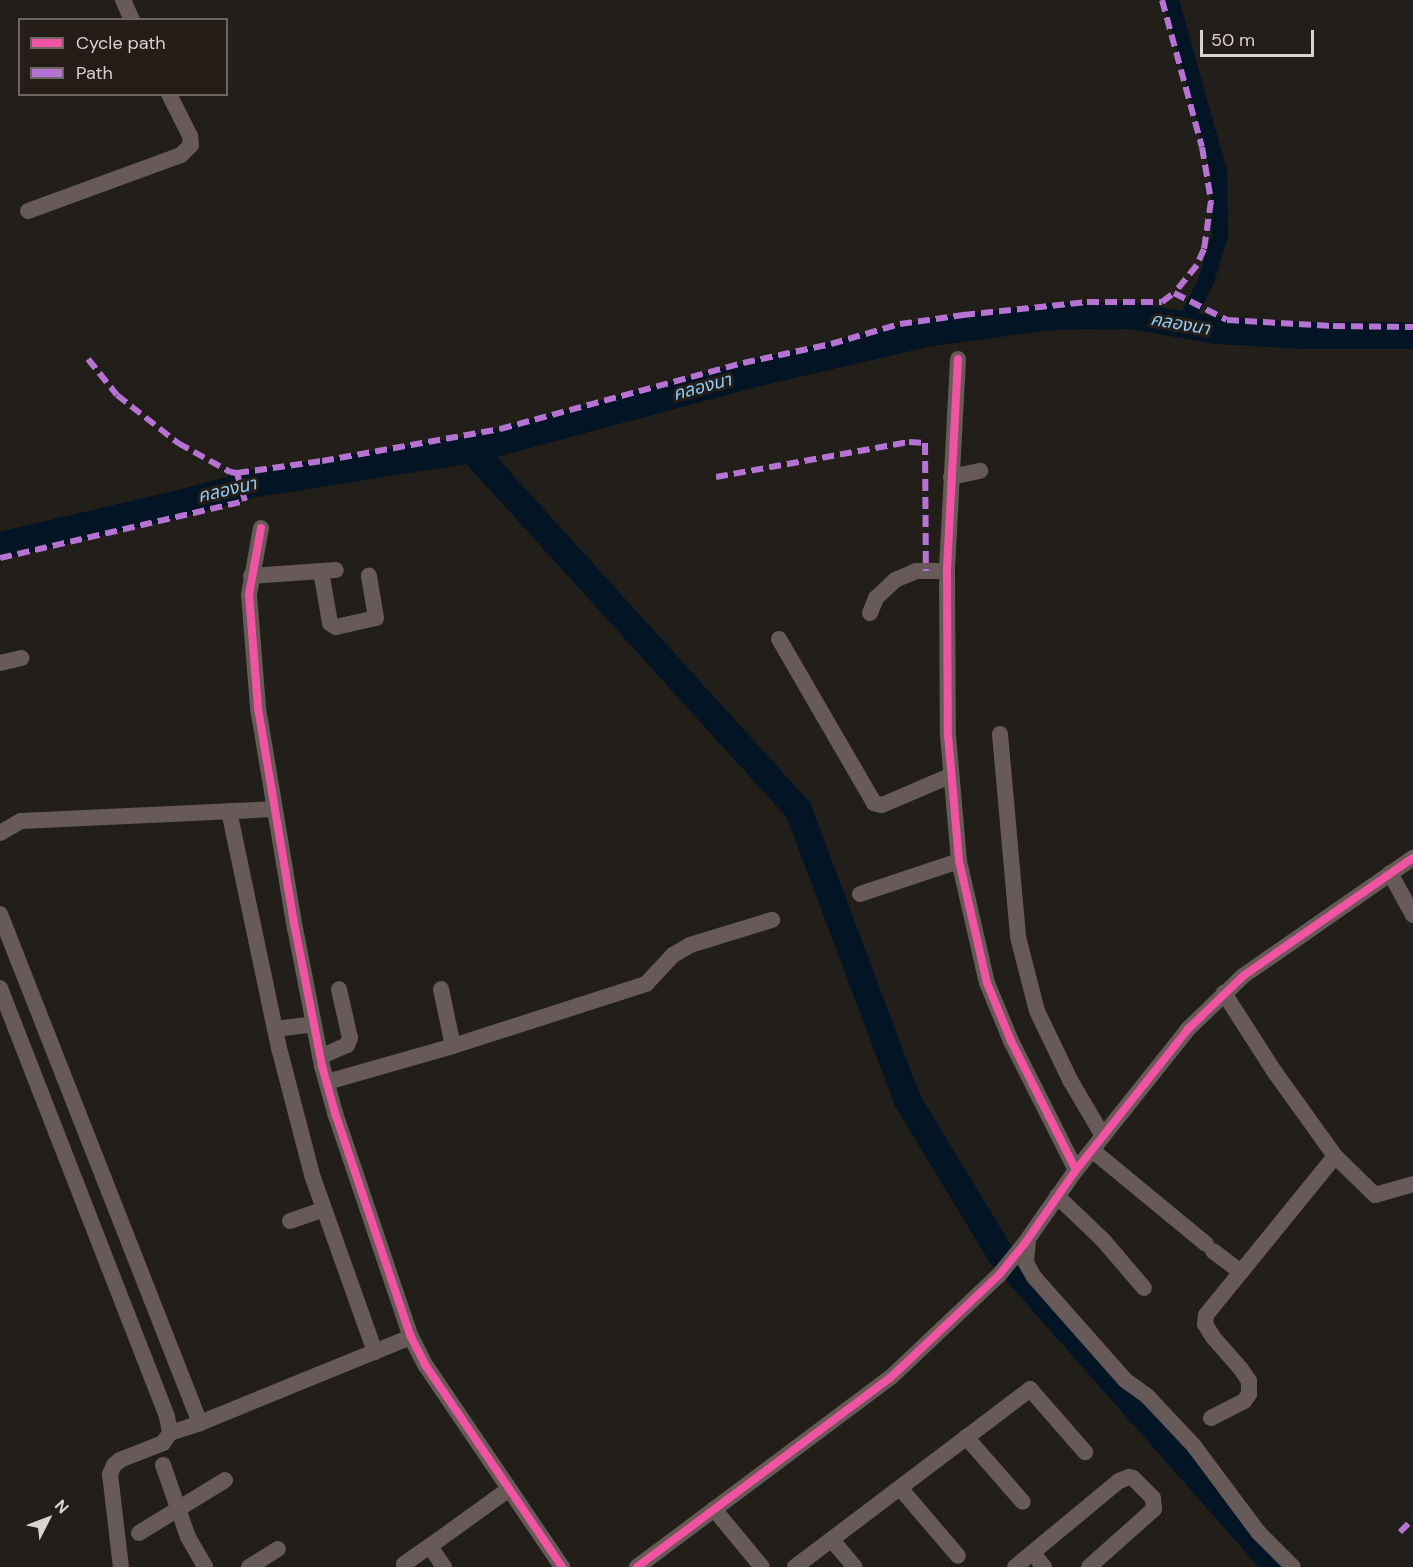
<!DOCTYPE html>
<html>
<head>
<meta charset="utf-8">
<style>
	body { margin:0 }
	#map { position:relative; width:1413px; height:1567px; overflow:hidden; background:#221e1a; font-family:"DM Sans","Noto Sans Thai",sans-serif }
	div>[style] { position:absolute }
	.canal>* { height:16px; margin:-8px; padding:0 8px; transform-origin:8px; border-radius:8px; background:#031424 }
	.river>* { height:27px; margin:-13.5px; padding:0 13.5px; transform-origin:13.5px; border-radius:13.5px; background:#031424 }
	.minor>* { height:16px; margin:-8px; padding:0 8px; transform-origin:8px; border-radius:8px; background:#675a58 }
	.quiet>* { height:6px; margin-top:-3px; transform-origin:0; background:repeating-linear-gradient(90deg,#b673d3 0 12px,transparent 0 18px) }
	.cycleway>* { height:8px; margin:-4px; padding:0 4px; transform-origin:4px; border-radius:4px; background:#f153a3 }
	span { translate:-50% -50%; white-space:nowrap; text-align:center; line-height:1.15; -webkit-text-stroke:6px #251d17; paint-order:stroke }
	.water-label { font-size:18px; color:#8ecdfd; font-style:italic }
	.legend { position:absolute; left:18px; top:18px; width:210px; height:78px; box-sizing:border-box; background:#251d17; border:2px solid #6d6661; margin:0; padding:8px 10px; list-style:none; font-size:18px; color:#d8d3cf }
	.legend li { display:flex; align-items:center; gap:12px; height:30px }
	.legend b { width:30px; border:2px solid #6d6661 }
	.north { position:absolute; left:18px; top:1489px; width:60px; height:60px; -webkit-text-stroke:4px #251d17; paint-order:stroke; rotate:48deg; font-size:16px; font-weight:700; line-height:24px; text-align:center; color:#d8d3cf }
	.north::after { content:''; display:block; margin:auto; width:21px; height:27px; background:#d8d3cf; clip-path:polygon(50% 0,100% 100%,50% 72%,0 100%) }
	.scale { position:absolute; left:1200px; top:30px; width:114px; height:27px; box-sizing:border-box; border:3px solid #d8d3cf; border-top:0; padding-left:8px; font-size:18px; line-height:21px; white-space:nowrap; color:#d8d3cf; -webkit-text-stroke:4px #251d17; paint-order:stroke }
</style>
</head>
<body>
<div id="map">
	<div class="canal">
		<i style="left:1171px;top:0;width:179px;rotate:74.4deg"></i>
		<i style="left:1219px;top:172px;width:64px;rotate:89.1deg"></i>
		<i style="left:1220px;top:236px;width:47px;rotate:107.3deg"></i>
		<i style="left:1206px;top:281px;width:49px;rotate:116.6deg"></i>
	</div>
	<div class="river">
		<i style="left:471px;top:449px;width:487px;rotate:47.8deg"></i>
		<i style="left:798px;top:810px;width:310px;rotate:69.4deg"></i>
		<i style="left:907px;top:1100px;width:178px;rotate:58.8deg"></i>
		<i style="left:999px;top:1252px;width:420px;rotate:48.6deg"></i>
		<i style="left:0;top:545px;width:192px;rotate:-13.2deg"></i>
		<i style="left:187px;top:501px;width:64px;rotate:-15.3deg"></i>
		<i style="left:249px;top:484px;width:225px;rotate:-9deg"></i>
		<i style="left:471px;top:449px;width:301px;rotate:-15deg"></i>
		<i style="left:762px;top:371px;width:172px;rotate:-13.1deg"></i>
		<i style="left:930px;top:332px;width:123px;rotate:-7.5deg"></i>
		<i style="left:1052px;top:316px;width:78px;rotate:-0.7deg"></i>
		<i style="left:1130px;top:315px;width:87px;rotate:9.9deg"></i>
		<i style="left:1216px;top:330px;width:88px;rotate:3.3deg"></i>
		<i style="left:1304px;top:335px;width:109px"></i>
	</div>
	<div class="minor">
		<i style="left:123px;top:0;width:22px;rotate:66deg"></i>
		<i style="left:28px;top:211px;width:163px;rotate:-20.1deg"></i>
		<i style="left:181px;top:155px;width:14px;rotate:-45deg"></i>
		<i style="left:191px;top:145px;width:9px;rotate:-96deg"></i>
		<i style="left:190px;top:136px;width:47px;rotate:-116.6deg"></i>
		<i style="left:958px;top:359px;width:212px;rotate:93deg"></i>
		<i style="left:947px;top:571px;width:164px;rotate:89.7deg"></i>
		<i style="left:948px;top:735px;width:126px;rotate:85deg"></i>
		<i style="left:959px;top:861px;width:125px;rotate:77.1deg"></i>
		<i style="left:987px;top:983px;width:63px;rotate:67.5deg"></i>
		<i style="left:1011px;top:1041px;width:144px;rotate:63.3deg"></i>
		<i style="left:951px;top:477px;width:30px;rotate:-12deg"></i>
		<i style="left:261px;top:528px;width:68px;rotate:100.2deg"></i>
		<i style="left:249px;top:595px;width:113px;rotate:85.4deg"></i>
		<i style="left:258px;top:708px;width:223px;rotate:80.5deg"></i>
		<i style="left:295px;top:928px;width:141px;rotate:78.9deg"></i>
		<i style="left:322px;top:1066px;width:49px;rotate:74.5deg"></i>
		<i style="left:335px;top:1113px;width:237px;rotate:71.3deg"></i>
		<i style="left:411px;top:1337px;width:33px;rotate:63deg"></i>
		<i style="left:426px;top:1366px;width:243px;rotate:55.9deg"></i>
		<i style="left:321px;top:571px;width:53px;rotate:80.2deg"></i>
		<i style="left:330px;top:623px;width:7px;rotate:34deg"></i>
		<i style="left:336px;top:627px;width:41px;rotate:-12.7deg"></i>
		<i style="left:376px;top:618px;width:43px;rotate:-99.5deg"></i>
		<i style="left:251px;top:576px;width:85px;rotate:-4deg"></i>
		<i style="left:870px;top:613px;width:16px;rotate:-68deg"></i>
		<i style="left:876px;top:598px;width:26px;rotate:-43deg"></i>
		<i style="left:895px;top:580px;width:23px;rotate:-23deg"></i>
		<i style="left:916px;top:571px;width:31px"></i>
		<i style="left:779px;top:639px;width:190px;rotate:59.9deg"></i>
		<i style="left:874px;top:803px;width:8px;rotate:14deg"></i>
		<i style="left:882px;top:805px;width:74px;rotate:-23.1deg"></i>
		<i style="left:0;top:663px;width:22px;rotate:-13deg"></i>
		<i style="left:1000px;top:734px;width:204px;rotate:84.9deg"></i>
		<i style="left:1018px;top:937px;width:76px;rotate:75.6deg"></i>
		<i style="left:1037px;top:1011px;width:76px;rotate:64.4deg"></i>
		<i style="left:1070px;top:1080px;width:65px;rotate:59.5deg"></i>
		<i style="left:229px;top:811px;width:242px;rotate:78.1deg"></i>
		<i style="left:279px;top:1048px;width:131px;rotate:75.4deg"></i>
		<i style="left:312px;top:1175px;width:188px;rotate:70.4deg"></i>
		<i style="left:0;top:833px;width:24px;rotate:-30deg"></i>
		<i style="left:21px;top:821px;width:252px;rotate:-2.7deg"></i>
		<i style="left:1390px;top:873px;width:48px;rotate:61.3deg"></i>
		<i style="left:860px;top:894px;width:104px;rotate:-18.4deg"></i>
		<i style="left:0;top:914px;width:547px;rotate:68.55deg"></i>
		<i style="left:200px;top:1423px;width:228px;rotate:-22.2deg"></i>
		<i style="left:0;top:988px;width:460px;rotate:68.7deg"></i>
		<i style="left:167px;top:1417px;width:16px;rotate:79deg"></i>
		<i style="left:170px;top:1433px;width:12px;rotate:125deg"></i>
		<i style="left:163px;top:1443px;width:46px;rotate:158.4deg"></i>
		<i style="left:120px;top:1460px;width:8px;rotate:140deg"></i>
		<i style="left:114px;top:1465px;width:10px;rotate:114deg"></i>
		<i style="left:110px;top:1474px;width:94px;rotate:83.3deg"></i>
		<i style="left:441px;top:989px;width:58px;rotate:78.1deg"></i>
		<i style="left:275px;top:1029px;width:39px;rotate:-7deg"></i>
		<i style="left:320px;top:1057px;width:30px;rotate:-24deg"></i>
		<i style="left:347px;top:1045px;width:8px;rotate:-67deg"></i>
		<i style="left:350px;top:1038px;width:50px;rotate:-102.7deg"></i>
		<i style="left:327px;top:1082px;width:131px;rotate:-15.9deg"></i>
		<i style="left:453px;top:1046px;width:203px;rotate:-17.8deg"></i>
		<i style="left:646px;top:984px;width:40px;rotate:-47deg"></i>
		<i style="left:673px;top:955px;width:20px;rotate:-30deg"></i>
		<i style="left:690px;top:945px;width:86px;rotate:-17deg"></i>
		<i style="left:1092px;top:1150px;width:148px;rotate:39.5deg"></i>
		<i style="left:1335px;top:1156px;width:56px;rotate:44.3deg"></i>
		<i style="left:1375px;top:1195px;width:40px;rotate:-16deg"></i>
		<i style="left:1057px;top:1196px;width:64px;rotate:43.7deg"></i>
		<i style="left:1103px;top:1240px;width:63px;rotate:49.5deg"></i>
		<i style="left:290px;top:1221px;width:36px;rotate:-19deg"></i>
		<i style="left:1028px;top:1240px;width:23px;rotate:95deg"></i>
		<i style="left:1026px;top:1263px;width:16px;rotate:60deg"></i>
		<i style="left:1034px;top:1277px;width:137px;rotate:48.5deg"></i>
		<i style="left:1125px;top:1380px;width:29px;rotate:36deg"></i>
		<i style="left:1148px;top:1397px;width:67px;rotate:46.8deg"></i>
		<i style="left:1194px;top:1446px;width:107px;rotate:53.3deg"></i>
		<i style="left:1258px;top:1532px;width:49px;rotate:45deg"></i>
		<i style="left:1213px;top:1251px;width:35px;rotate:37deg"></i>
		<i style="left:1211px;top:1418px;width:37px;rotate:-27deg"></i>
		<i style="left:1244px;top:1401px;width:9px;rotate:-54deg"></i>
		<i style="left:1249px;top:1394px;width:13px;rotate:-90deg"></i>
		<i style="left:1249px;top:1381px;width:14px;rotate:-124deg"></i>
		<i style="left:1241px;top:1369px;width:43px;rotate:-131.2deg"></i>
		<i style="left:1213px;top:1337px;width:15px;rotate:-122deg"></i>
		<i style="left:1205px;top:1324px;width:9px;rotate:-84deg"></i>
		<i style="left:1206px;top:1315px;width:205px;rotate:-50.9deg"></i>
		<i style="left:1335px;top:1156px;width:105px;rotate:-125.7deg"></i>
		<i style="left:1274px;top:1071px;width:93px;rotate:-122.7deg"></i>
		<i style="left:170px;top:1433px;width:32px;rotate:-18deg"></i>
		<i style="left:966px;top:1437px;width:86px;rotate:48.8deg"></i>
		<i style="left:163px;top:1465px;width:76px;rotate:70.9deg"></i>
		<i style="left:188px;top:1537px;width:34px;rotate:60deg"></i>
		<i style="left:900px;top:1488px;width:89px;rotate:49.5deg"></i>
		<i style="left:714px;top:1509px;width:75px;rotate:50.4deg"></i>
		<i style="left:139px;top:1533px;width:101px;rotate:-31.6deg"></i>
		<i style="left:832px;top:1540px;width:35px;rotate:50deg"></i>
		<i style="left:1033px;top:1553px;width:18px;rotate:52deg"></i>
		<i style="left:404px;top:1564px;width:32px;rotate:-35deg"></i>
		<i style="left:249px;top:1567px;width:34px;rotate:-32deg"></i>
		<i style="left:444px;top:1567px;width:25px;rotate:-124deg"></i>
		<i style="left:430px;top:1546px;width:97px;rotate:-35.8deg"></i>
		<i style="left:637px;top:1567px;width:316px;rotate:-36.8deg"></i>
		<i style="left:890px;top:1378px;width:150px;rotate:-43.4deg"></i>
		<i style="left:999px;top:1275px;width:41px;rotate:-50.9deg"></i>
		<i style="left:1025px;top:1243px;width:89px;rotate:-55.1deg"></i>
		<i style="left:1076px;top:1170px;width:180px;rotate:-51.5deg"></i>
		<i style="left:1188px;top:1029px;width:76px;rotate:-43.9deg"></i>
		<i style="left:1243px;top:976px;width:207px;rotate:-34.8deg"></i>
		<i style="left:795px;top:1567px;width:295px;rotate:-37.1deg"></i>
		<i style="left:1030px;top:1389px;width:84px;rotate:48.9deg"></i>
		<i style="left:1015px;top:1567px;width:135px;rotate:-39.6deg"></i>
		<i style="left:1119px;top:1481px;width:11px;rotate:-22deg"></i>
		<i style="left:1129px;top:1477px;width:4px;rotate:14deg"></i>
		<i style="left:1133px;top:1478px;width:28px;rotate:45deg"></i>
		<i style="left:1153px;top:1498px;width:11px;rotate:85deg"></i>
		<i style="left:1154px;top:1509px;width:87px;rotate:138.3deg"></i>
	</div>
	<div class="quiet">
		<i style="left:1162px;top:0;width:152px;rotate:74.8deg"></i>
		<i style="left:1202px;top:147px;width:55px;rotate:80.5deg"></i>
		<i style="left:1211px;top:201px;width:49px;rotate:98.3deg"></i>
		<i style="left:1204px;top:249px;width:17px;rotate:114deg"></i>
		<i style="left:1197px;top:265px;width:36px;rotate:129deg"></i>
		<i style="left:88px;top:359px;width:46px;rotate:51.1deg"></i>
		<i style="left:117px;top:395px;width:78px;rotate:38.2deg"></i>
		<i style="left:178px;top:443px;width:60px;rotate:29.1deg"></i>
		<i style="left:230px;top:472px;width:7px;rotate:8deg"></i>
		<i style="left:237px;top:473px;width:86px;rotate:-8deg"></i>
		<i style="left:322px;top:461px;width:181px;rotate:-10.2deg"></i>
		<i style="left:500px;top:429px;width:252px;rotate:-15.2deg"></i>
		<i style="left:743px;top:363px;width:90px;rotate:-12.2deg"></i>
		<i style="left:831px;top:344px;width:72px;rotate:-16.2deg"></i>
		<i style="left:900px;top:324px;width:64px;rotate:-8.1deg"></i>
		<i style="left:963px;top:315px;width:125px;rotate:-6deg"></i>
		<i style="left:1087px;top:302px;width:75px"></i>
		<i style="left:1162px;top:302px;width:15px;rotate:-37deg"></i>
		<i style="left:1174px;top:293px;width:59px;rotate:27deg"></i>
		<i style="left:1227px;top:320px;width:106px;rotate:3.2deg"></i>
		<i style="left:1333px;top:326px;width:80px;rotate:0.7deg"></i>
		<i style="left:716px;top:477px;width:196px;rotate:-10.3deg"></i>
		<i style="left:909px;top:442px;width:16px;rotate:4deg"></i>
		<i style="left:925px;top:443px;width:128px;rotate:89.6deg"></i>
		<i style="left:0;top:558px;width:252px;rotate:-13.1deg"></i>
		<i style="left:245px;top:501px;width:29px;rotate:-106deg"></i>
		<i style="left:1400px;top:1532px;width:18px;rotate:-45deg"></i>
	</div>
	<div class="cycleway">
		<i style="left:958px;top:359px;width:212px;rotate:93deg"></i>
		<i style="left:947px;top:571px;width:164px;rotate:89.7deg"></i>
		<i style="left:948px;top:735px;width:126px;rotate:85deg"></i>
		<i style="left:959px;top:861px;width:125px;rotate:77.1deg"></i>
		<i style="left:987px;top:983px;width:63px;rotate:67.5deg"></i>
		<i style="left:1011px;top:1041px;width:144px;rotate:63.3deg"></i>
		<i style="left:261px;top:528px;width:68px;rotate:100.2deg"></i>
		<i style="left:249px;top:595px;width:113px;rotate:85.4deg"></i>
		<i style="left:258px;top:708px;width:223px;rotate:80.5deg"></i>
		<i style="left:295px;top:928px;width:141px;rotate:78.9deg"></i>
		<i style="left:322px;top:1066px;width:49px;rotate:74.5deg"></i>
		<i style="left:335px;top:1113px;width:237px;rotate:71.3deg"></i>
		<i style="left:411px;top:1337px;width:33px;rotate:63deg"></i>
		<i style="left:426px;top:1366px;width:243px;rotate:55.9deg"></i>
		<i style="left:637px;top:1567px;width:316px;rotate:-36.8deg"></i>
		<i style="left:890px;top:1378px;width:150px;rotate:-43.4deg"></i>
		<i style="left:999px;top:1275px;width:41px;rotate:-50.9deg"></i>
		<i style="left:1025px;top:1243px;width:89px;rotate:-55.1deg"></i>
		<i style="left:1076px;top:1170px;width:180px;rotate:-51.5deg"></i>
		<i style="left:1188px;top:1029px;width:76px;rotate:-43.9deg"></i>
		<i style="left:1243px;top:976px;width:207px;rotate:-34.8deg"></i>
	</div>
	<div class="water-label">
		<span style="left:1180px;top:324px;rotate:10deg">คลองนา</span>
		<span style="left:702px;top:387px;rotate:-15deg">คลองนา</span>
		<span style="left:227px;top:490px;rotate:-13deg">คลองนา</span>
	</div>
	<ul class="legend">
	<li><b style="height:8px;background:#f153a3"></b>Cycle path</li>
	<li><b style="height:8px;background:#b673d3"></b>Path</li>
	</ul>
	<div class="north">N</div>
	<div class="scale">50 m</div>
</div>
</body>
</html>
